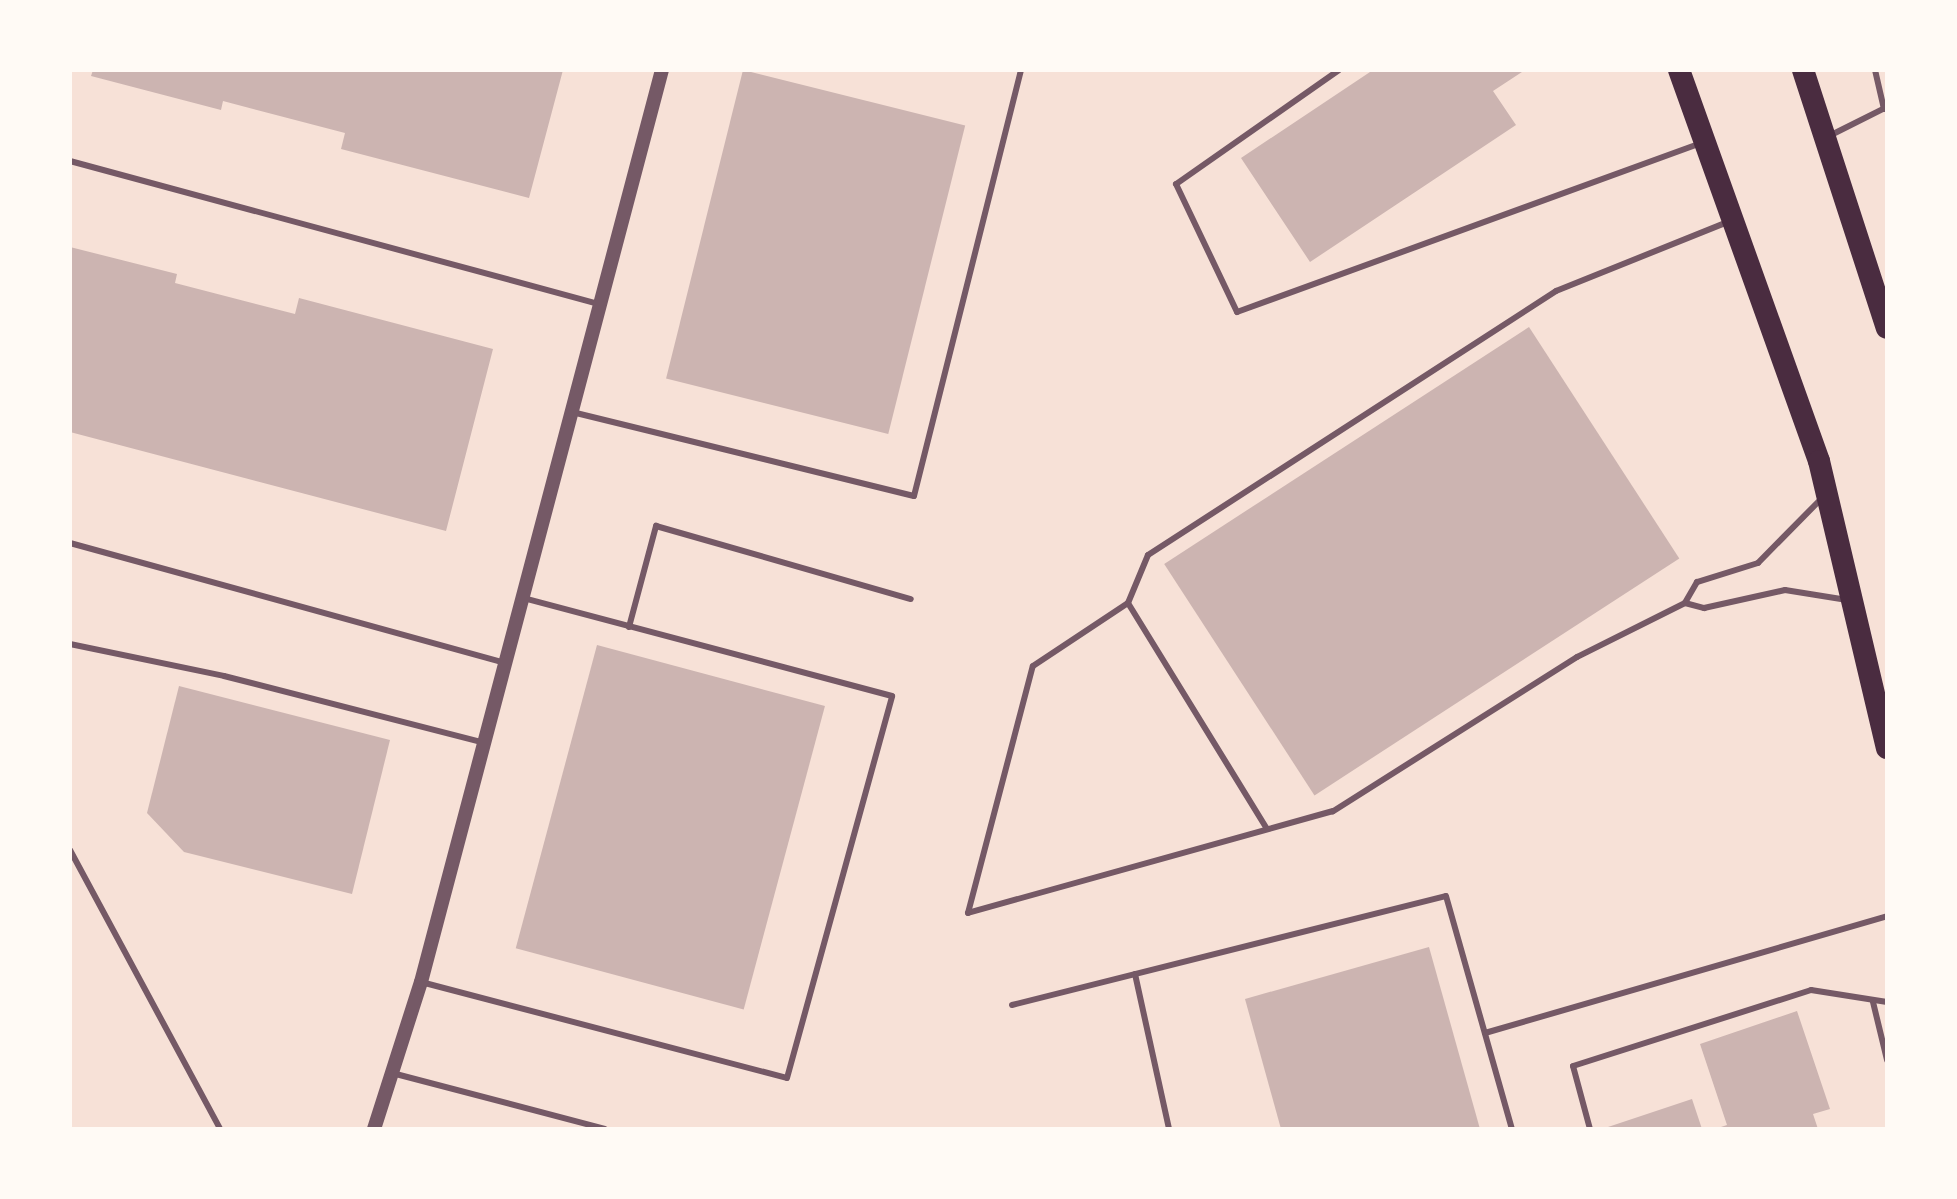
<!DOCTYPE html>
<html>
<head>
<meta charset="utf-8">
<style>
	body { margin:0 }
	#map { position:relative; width:1957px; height:1199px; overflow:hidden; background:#f7e1d7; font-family:"Fira Sans Condensed",sans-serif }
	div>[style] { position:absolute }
	.building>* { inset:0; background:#ccb4b1; transform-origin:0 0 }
	.service>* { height:6px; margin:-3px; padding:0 3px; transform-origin:3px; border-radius:3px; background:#755966 }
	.tertiary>* { height:14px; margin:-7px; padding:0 7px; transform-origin:7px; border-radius:7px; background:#755966 }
	.trunk>* { height:22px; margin:-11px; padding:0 11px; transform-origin:11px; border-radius:11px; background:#4a2c40 }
	span { translate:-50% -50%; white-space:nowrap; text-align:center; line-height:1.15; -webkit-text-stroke:6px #fffaf5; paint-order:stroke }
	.frame { position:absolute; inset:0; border:72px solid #fffaf5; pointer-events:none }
</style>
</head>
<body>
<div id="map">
	<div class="building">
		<i style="clip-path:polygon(93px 70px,563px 70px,529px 198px,341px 149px,345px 133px,223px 101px,221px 110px,91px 76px)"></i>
		<i style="left:743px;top:70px;width:229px;height:318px;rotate:14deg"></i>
		<i style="clip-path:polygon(1373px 70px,1525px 70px,1493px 91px,1516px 125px,1310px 262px,1241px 158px)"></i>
		<i style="clip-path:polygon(70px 247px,177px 274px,175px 283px,295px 314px,299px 298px,493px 349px,446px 531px,70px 432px)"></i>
		<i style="left:1529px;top:327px;width:276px;height:435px;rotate:57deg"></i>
		<i style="left:597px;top:645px;width:236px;height:314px;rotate:15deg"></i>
		<i style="clip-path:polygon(179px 686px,390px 740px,352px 894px,184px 852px,147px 813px)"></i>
		<i style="clip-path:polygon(1429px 947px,1480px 1129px,1281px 1129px,1245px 999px)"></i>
		<i style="clip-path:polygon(1797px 1011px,1830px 1109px,1813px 1114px,1818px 1129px,1715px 1129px,1727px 1125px,1700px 1044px)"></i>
		<i style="clip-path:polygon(1692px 1099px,1702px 1129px,1605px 1129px,1605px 1128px)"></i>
	</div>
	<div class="service">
		<i style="left:1339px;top:70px;width:199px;rotate:145deg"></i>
		<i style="left:1176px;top:184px;width:142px;rotate:64.5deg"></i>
		<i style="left:1237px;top:312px;width:494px;rotate:-20deg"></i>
		<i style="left:1875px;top:70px;width:40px;rotate:77deg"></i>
		<i style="left:1829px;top:136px;width:65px;rotate:-26.6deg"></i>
		<i style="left:70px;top:161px;width:548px;rotate:15.13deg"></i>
		<i style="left:572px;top:412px;width:352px;rotate:13.8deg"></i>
		<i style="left:914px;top:496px;width:439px;rotate:-75.9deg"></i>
		<i style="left:1822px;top:498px;width:91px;rotate:134.6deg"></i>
		<i style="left:1758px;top:563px;width:64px;rotate:162.7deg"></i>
		<i style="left:1697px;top:582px;width:24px;rotate:120deg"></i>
		<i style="left:1685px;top:603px;width:20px;rotate:15deg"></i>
		<i style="left:1704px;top:608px;width:83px;rotate:-12.5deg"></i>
		<i style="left:1785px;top:590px;width:63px;rotate:9.2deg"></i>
		<i style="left:70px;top:543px;width:452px;rotate:15.4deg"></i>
		<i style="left:1128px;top:603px;width:265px;rotate:58.4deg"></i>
		<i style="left:1685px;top:603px;width:121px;rotate:153.4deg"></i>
		<i style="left:1577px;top:657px;width:289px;rotate:147.7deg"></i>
		<i style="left:1333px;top:811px;width:379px;rotate:164.4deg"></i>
		<i style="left:968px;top:913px;width:255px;rotate:-75.3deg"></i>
		<i style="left:1033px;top:666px;width:114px;rotate:-33.6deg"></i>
		<i style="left:1128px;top:603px;width:52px;rotate:-67.4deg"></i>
		<i style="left:1148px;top:555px;width:486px;rotate:-32.9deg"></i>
		<i style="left:1556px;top:291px;width:188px;rotate:-21.9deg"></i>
		<i style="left:629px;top:627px;width:105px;rotate:-75deg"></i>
		<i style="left:656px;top:526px;width:265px;rotate:16deg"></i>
		<i style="left:70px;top:644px;width:157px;rotate:11.7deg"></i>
		<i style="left:224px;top:676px;width:269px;rotate:14.4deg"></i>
		<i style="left:70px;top:850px;width:317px;rotate:61.7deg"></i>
		<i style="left:1135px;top:974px;width:159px;rotate:77.6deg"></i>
		<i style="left:421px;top:982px;width:378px;rotate:14.7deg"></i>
		<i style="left:787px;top:1078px;width:396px;rotate:-74.6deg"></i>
		<i style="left:892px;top:696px;width:382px;rotate:-165.1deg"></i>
		<i style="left:1873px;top:1002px;width:60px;rotate:76.4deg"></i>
		<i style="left:1012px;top:1005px;width:447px;rotate:-14.1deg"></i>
		<i style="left:1446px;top:896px;width:242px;rotate:74.2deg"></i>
		<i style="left:1485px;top:1033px;width:419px;rotate:-16.2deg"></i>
		<i style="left:392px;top:1073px;width:220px;rotate:14.7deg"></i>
		<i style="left:1590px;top:1129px;width:65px;rotate:-105.1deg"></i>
		<i style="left:1573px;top:1066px;width:250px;rotate:-17.7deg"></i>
		<i style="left:1811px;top:990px;width:77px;rotate:9deg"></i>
	</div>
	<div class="tertiary">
		<i style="left:374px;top:1129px;width:154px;rotate:-72.3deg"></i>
		<i style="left:421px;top:982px;width:943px;rotate:-75.2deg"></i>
	</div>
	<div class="trunk">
		<i style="left:1679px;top:70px;width:415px;rotate:70.3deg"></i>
		<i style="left:1819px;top:461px;width:295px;rotate:76.7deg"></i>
		<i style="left:1803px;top:70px;width:271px;rotate:72deg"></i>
	</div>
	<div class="frame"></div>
</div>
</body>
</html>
